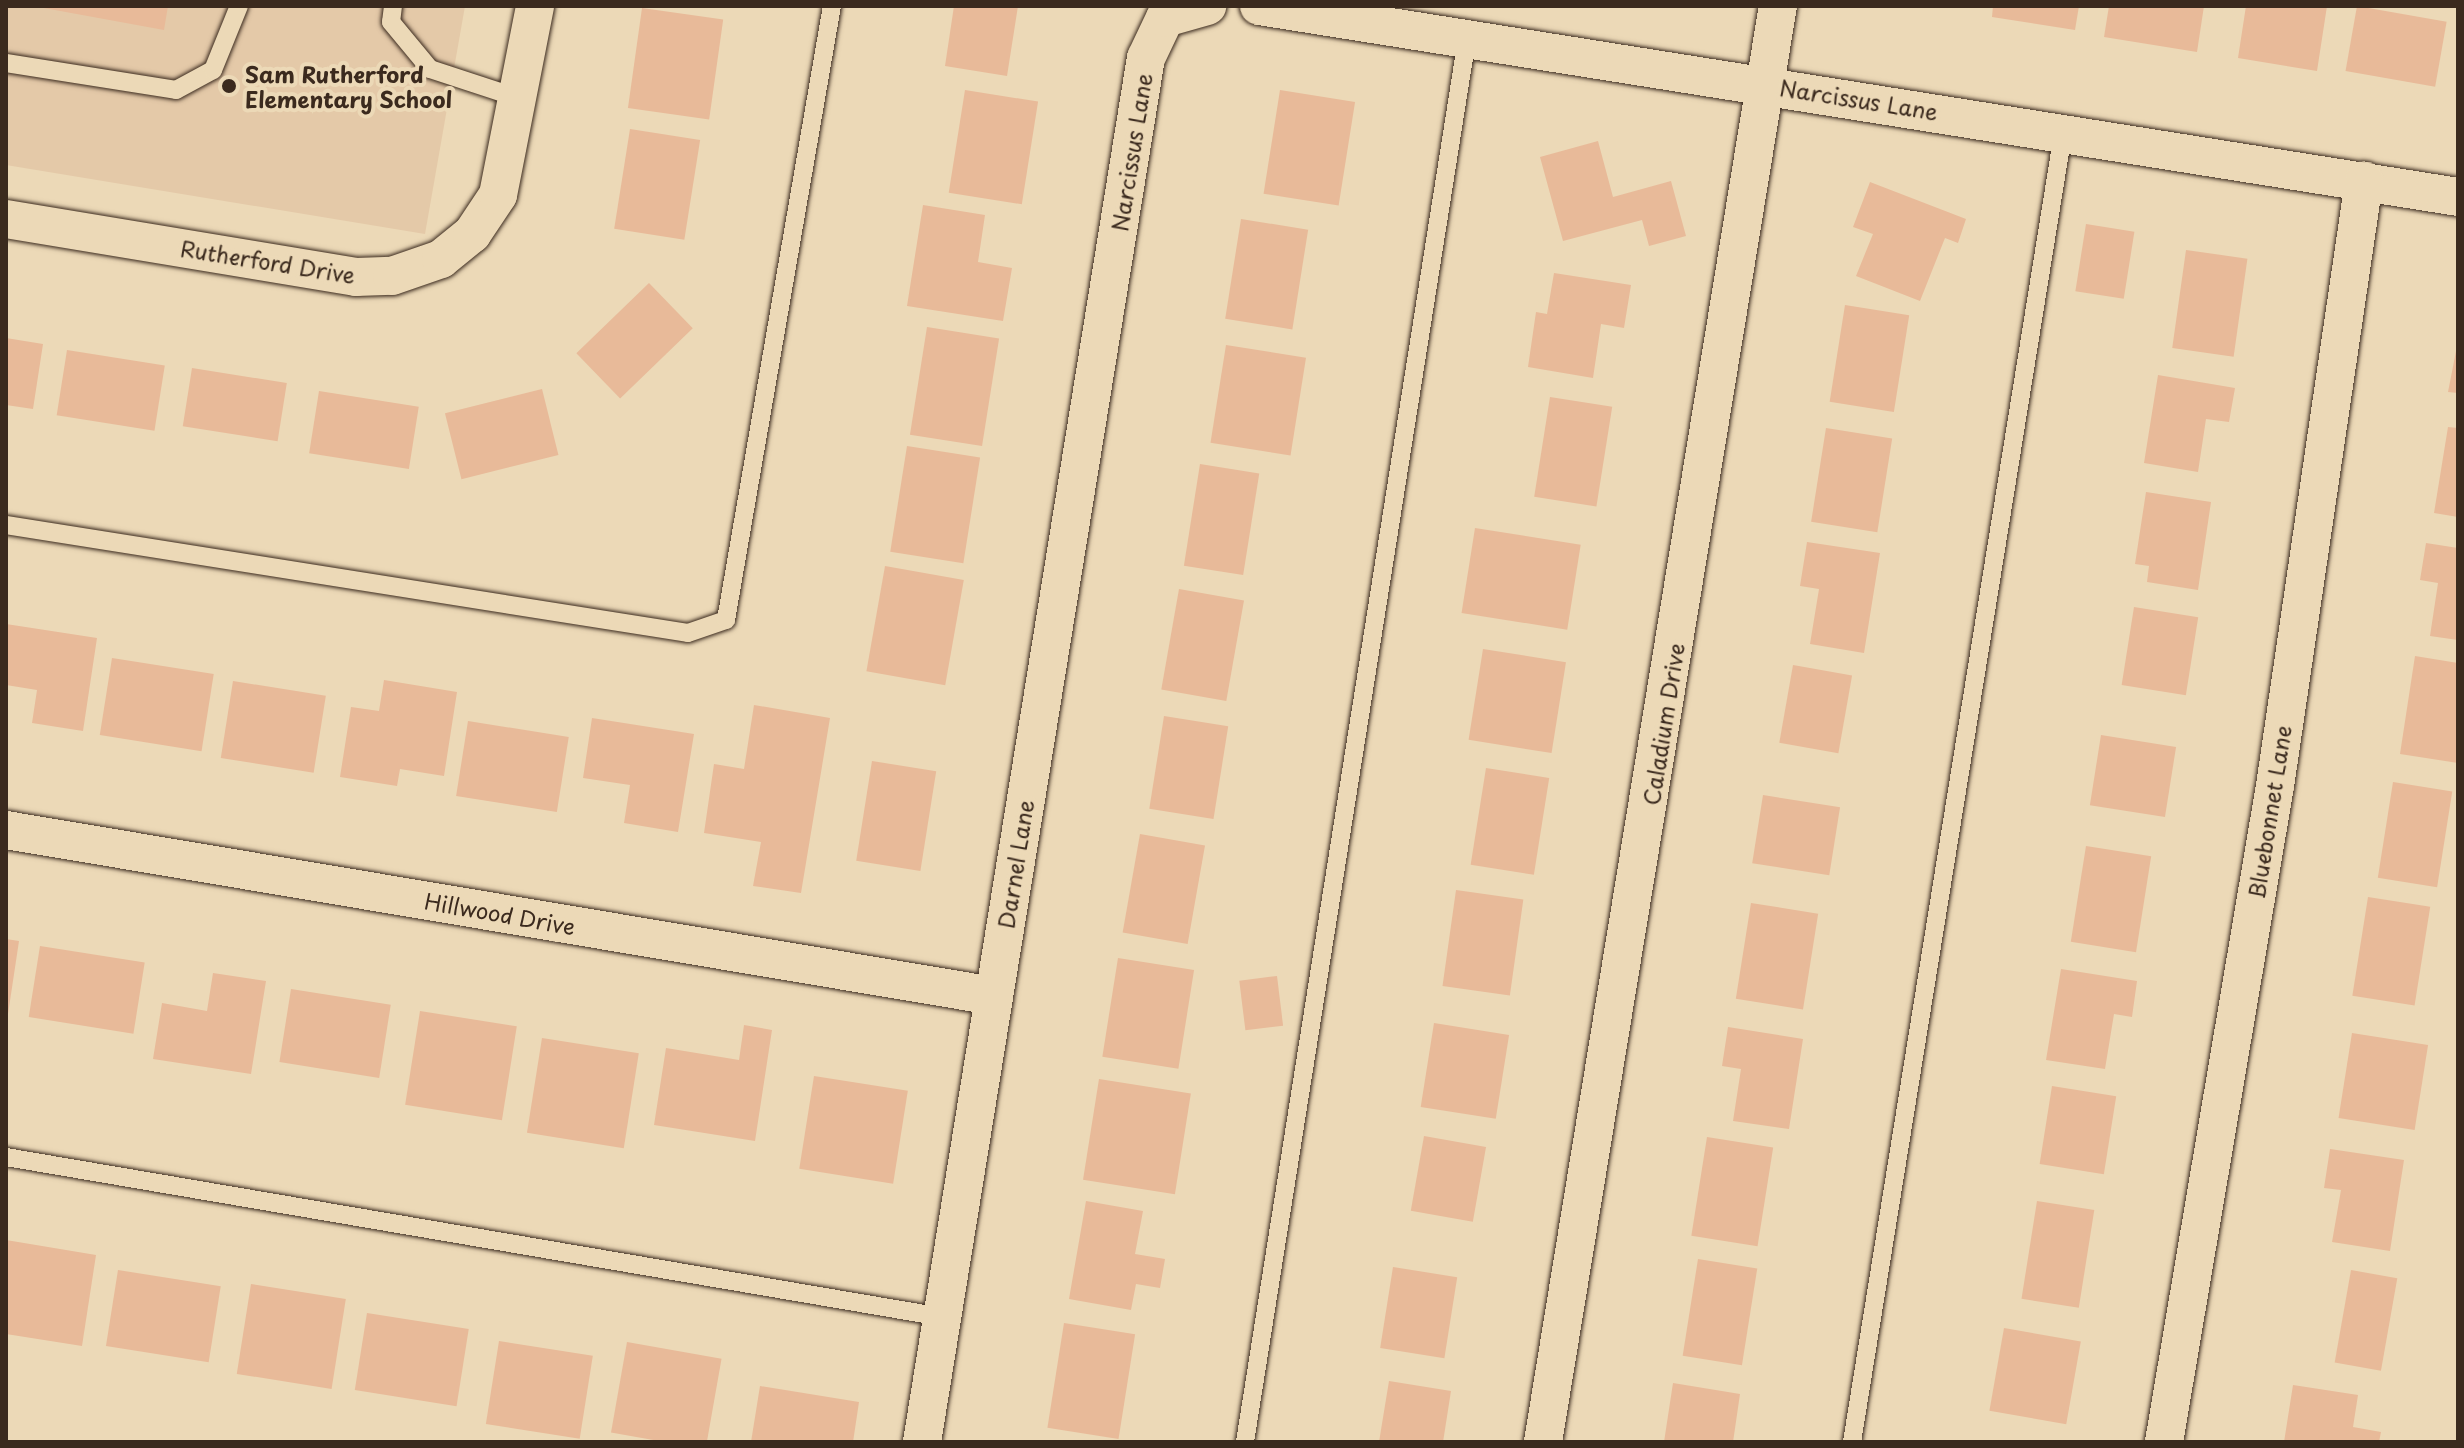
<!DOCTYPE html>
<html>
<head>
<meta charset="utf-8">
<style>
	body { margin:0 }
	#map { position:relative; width:2464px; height:1448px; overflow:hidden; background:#ecd9b7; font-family:"Playpen Sans",sans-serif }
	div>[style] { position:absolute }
	.built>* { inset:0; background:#e4c9a8 }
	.building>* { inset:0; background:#e8ba99; transform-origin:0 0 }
	.roads { filter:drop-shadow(0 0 2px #3b2a1e) drop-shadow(0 0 2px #3b2a1e) }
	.service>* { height:18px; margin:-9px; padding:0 9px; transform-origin:9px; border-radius:9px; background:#ecd9b7 }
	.minor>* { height:38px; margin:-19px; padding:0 19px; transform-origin:19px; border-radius:19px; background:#ecd9b7 }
	.dots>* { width:22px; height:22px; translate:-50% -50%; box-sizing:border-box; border:4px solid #ecd9b7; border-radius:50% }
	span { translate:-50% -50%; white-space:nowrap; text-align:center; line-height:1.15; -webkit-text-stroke:8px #ecd9b7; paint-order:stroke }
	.poi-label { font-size:22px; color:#3b2a1e; font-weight:700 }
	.left { translate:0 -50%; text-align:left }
	.street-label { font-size:22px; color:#3b2a1e }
	.frame { position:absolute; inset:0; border:8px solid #3b2a1e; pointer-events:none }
</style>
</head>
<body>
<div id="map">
	<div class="built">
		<i style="clip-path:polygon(6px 6px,465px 6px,425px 234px,6px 165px)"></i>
	</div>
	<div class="building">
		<i style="clip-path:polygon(33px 6px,168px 6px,164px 30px)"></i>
		<i style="clip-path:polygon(954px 6px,1018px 6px,1007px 76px,945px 66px)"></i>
		<i style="clip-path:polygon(1993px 6px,2079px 6px,2075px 30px,1992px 17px)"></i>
		<i style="clip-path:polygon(2109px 6px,2204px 6px,2197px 52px,2104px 37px)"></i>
		<i style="clip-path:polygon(2246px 6px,2327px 6px,2317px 71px,2238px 58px)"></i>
		<i style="left:2357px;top:6px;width:91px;height:66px;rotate:10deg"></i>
		<i style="left:642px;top:8px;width:82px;height:101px;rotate:8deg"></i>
		<i style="left:965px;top:90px;width:74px;height:104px;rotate:9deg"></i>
		<i style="left:1280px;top:90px;width:76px;height:105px;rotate:9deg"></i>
		<i style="left:630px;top:129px;width:71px;height:101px;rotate:9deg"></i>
		<i style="clip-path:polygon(1598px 141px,1613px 197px,1671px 181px,1686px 236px,1649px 246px,1642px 220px,1563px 241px,1540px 157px)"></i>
		<i style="clip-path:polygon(1870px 182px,1966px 219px,1958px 243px,1945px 238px,1920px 301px,1856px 276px,1873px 234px,1853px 227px)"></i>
		<i style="clip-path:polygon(923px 205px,985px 215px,978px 262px,1012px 268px,1003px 321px,907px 306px)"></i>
		<i style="left:1241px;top:219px;width:68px;height:101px;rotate:9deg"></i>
		<i style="left:2086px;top:224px;width:49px;height:68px;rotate:9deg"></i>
		<i style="left:2186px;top:250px;width:62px;height:99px;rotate:8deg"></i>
		<i style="clip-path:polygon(1554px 273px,1631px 285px,1624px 328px,1601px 324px,1593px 378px,1528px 367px,1536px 312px,1547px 314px)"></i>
		<i style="left:649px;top:283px;width:63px;height:101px;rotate:46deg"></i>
		<i style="left:1845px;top:305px;width:65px;height:98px;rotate:9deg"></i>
		<i style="left:927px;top:327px;width:73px;height:109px;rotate:9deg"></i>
		<i style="clip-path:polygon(6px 338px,43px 344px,33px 409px,6px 405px)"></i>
		<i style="clip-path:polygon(2458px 341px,2458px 393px,2448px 392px)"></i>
		<i style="left:1226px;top:345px;width:81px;height:99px;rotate:9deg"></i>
		<i style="left:67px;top:350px;width:99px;height:66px;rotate:9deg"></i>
		<i style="left:192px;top:368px;width:96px;height:59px;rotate:9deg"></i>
		<i style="clip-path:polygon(2158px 375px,2235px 388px,2229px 422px,2206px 419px,2198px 472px,2144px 463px)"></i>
		<i style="left:542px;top:389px;width:68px;height:100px;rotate:76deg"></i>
		<i style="left:319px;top:391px;width:101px;height:63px;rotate:9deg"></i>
		<i style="left:1550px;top:397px;width:63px;height:101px;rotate:9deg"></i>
		<i style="clip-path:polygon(2448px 427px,2458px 428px,2458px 517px,2434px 513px)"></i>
		<i style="left:1826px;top:428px;width:67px;height:95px;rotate:9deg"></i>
		<i style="left:907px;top:446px;width:74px;height:107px;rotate:9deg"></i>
		<i style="left:1200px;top:464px;width:60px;height:103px;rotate:9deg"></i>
		<i style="clip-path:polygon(2146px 492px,2211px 502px,2198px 590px,2147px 582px,2149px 566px,2135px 564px)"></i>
		<i style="left:1475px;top:528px;width:107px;height:86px;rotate:9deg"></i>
		<i style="clip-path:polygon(1807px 542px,1880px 553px,1864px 653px,1810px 644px,1819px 589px,1800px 586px)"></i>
		<i style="clip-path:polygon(2426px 543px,2458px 548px,2458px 640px,2430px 636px,2438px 583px,2420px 580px)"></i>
		<i style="left:885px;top:566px;width:80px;height:107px;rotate:10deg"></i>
		<i style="left:1179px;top:589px;width:66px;height:102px;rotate:10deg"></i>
		<i style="left:2134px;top:607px;width:65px;height:79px;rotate:9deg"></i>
		<i style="clip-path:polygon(6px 624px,97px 638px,83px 731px,32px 723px,37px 690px,6px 685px)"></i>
		<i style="left:1483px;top:649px;width:84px;height:92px;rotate:9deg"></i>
		<i style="clip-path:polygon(2415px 656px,2458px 663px,2458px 763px,2400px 754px)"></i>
		<i style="left:112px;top:658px;width:103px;height:78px;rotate:9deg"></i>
		<i style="left:1793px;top:665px;width:60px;height:79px;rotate:10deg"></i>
		<i style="clip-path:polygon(384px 680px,457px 692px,444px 776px,400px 769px,397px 786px,340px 777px,351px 707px,379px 711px)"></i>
		<i style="left:233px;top:681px;width:94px;height:78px;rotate:9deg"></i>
		<i style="clip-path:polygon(754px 705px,830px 718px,801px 893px,753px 886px,761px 842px,704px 833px,714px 764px,744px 769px)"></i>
		<i style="left:1164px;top:716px;width:65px;height:94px;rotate:9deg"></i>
		<i style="clip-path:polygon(592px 718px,694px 734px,678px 832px,624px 823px,630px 785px,583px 778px)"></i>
		<i style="left:468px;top:721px;width:102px;height:76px;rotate:9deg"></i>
		<i style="left:2101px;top:735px;width:76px;height:71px;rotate:9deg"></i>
		<i style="left:872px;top:761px;width:65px;height:101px;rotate:9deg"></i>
		<i style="left:1486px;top:768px;width:64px;height:98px;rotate:9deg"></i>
		<i style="left:2393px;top:782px;width:60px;height:97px;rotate:9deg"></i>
		<i style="left:1763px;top:795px;width:78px;height:69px;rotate:9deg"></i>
		<i style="left:1140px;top:834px;width:66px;height:100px;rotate:10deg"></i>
		<i style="left:2086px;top:846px;width:66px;height:97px;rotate:9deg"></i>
		<i style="left:1456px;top:890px;width:68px;height:97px;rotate:8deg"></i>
		<i style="left:2368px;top:897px;width:63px;height:100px;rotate:9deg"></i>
		<i style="left:1751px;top:903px;width:68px;height:97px;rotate:9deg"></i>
		<i style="clip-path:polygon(6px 939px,19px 941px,8px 1014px,6px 1013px)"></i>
		<i style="left:40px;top:946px;width:106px;height:72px;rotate:9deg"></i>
		<i style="left:1118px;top:958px;width:77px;height:100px;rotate:9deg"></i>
		<i style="clip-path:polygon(2061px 969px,2137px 981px,2132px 1017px,2114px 1014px,2105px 1069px,2046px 1060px)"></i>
		<i style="clip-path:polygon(213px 973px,266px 981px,251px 1074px,153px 1059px,162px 1003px,207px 1011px)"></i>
		<i style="left:1277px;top:976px;width:50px;height:38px;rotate:83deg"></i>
		<i style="left:291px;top:989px;width:101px;height:74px;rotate:9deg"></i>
		<i style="left:420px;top:1011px;width:98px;height:95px;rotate:9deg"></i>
		<i style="left:1434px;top:1023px;width:76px;height:85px;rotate:9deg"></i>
		<i style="clip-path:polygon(744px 1025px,772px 1030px,755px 1141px,654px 1125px,666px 1048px,739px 1060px)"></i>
		<i style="clip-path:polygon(1728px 1027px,1803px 1039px,1789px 1129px,1733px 1121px,1741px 1069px,1722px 1066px)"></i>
		<i style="left:2352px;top:1033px;width:77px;height:86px;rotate:9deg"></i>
		<i style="left:542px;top:1038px;width:98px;height:96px;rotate:9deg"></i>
		<i style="left:814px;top:1076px;width:95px;height:94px;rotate:9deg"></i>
		<i style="left:1099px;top:1079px;width:93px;height:102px;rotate:9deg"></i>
		<i style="left:2052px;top:1086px;width:65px;height:79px;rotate:9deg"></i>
		<i style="left:1424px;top:1136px;width:63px;height:76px;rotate:10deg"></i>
		<i style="left:1707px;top:1137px;width:67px;height:100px;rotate:9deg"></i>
		<i style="clip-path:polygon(2330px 1149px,2404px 1160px,2390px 1251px,2332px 1242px,2341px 1190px,2324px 1188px)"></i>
		<i style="clip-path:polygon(1086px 1201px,1143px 1211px,1135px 1254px,1165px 1259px,1160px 1288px,1136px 1284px,1131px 1310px,1069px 1299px)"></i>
		<i style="left:2037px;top:1201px;width:58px;height:99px;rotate:9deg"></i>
		<i style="clip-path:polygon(6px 1240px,96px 1255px,82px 1346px,6px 1334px)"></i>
		<i style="left:1698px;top:1259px;width:60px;height:98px;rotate:9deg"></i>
		<i style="left:1393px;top:1267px;width:65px;height:82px;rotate:9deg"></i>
		<i style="left:118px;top:1270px;width:104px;height:77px;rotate:9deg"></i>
		<i style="left:2351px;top:1270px;width:47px;height:94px;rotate:10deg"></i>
		<i style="left:251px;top:1284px;width:96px;height:91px;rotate:9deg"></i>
		<i style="left:367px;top:1313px;width:103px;height:78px;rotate:9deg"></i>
		<i style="left:1064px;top:1323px;width:72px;height:106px;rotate:9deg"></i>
		<i style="left:2004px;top:1328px;width:78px;height:84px;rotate:10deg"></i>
		<i style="left:499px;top:1341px;width:95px;height:84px;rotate:9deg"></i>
		<i style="left:627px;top:1342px;width:96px;height:92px;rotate:10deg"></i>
		<i style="clip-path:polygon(1389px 1381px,1451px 1391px,1443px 1442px,1379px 1442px)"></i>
		<i style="clip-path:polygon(1673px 1383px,1740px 1394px,1733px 1442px,1664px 1442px)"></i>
		<i style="clip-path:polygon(2293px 1385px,2358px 1395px,2353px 1427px,2381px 1432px,2379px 1442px,2284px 1442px)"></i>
		<i style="clip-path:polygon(760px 1386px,859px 1402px,853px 1442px,751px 1442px)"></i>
	</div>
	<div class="roads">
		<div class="service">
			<i style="left:393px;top:6px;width:16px;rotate:97deg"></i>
			<i style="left:391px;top:22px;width:61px;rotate:50.3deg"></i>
			<i style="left:430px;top:69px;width:93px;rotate:18.2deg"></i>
			<i style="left:6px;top:63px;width:172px;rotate:9deg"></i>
			<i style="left:176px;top:90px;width:42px;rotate:-28.4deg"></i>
			<i style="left:213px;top:70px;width:69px;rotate:-67.9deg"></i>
			<i style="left:6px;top:525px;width:690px;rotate:9deg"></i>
			<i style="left:688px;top:633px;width:40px;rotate:-18.9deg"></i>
			<i style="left:726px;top:620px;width:623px;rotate:-80.21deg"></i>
			<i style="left:6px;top:1157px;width:950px;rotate:9.7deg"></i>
			<i style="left:1245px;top:1442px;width:1421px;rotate:-81.01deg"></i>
			<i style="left:1852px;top:1442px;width:1326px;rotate:-80.84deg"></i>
		</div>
		<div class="minor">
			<i style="left:1259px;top:6px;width:1214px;rotate:9.05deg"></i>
			<i style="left:6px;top:219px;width:355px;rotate:9.4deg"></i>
			<i style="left:356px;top:277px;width:36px;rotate:-2deg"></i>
			<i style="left:392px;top:276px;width:52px;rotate:-19.1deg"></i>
			<i style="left:441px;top:259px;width:40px;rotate:-39deg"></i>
			<i style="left:472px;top:234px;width:47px;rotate:-56.3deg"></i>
			<i style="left:498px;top:195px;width:193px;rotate:-78.9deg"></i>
			<i style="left:6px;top:830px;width:1002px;rotate:9.54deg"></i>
			<i style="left:922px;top:1442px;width:1402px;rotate:-80.81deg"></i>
			<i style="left:1146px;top:58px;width:44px;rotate:-64.6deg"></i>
			<i style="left:1165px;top:18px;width:44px;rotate:-15.9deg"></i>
			<i style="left:1543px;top:1442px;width:1455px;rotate:-80.71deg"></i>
			<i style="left:2164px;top:1442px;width:665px;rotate:-80.4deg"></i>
			<i style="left:2275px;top:786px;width:612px;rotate:-81.63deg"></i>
		</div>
	</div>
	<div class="dots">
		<i style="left:229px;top:86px;background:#3b2a1e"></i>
	</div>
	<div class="poi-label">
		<span class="left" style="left:245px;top:86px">Sam Rutherford<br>Elementary School</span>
	</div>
	<div class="street-label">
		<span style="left:1859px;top:99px;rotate:9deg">Narcissus Lane</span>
		<span style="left:1131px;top:152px;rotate:-81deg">Narcissus Lane</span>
		<span style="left:268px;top:261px;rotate:9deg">Rutherford Drive</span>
		<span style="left:1663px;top:724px;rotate:-81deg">Caladium Drive</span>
		<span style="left:2269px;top:812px;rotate:-81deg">Bluebonnet Lane</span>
		<span style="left:1015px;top:864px;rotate:-81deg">Darnel Lane</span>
		<span style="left:500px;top:913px;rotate:10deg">Hillwood Drive</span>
	</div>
	<div class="frame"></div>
</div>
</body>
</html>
